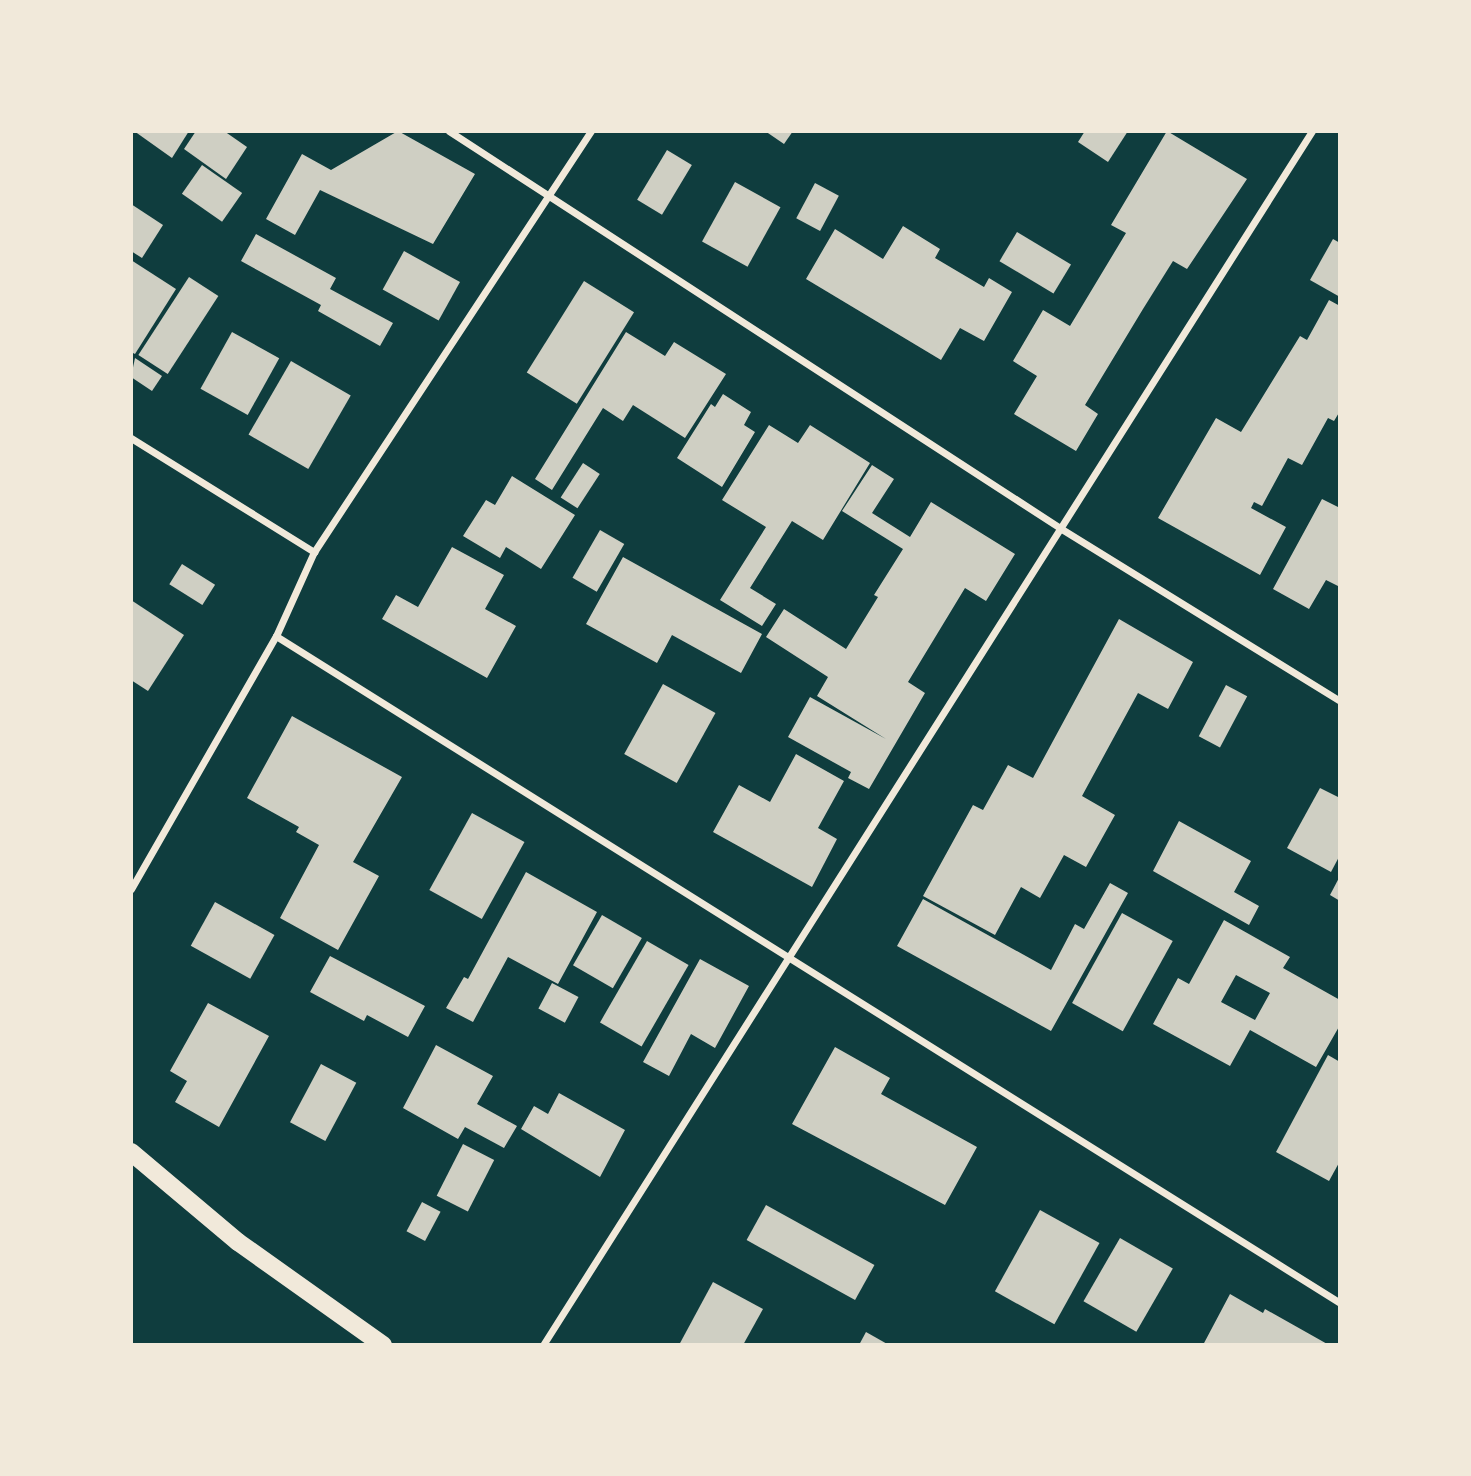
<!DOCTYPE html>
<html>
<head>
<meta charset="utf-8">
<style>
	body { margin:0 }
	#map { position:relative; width:1471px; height:1476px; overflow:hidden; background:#0f3d3e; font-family:Helvetica,sans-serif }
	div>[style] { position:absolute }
	.building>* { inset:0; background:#cfcfc3; transform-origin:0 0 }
	.minor>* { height:7px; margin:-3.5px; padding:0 3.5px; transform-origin:3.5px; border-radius:3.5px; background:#f1e9da }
	.primary>* { height:18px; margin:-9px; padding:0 9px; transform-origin:9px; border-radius:9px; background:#f1e9da }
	span { translate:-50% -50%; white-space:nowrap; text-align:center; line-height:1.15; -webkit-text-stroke:7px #f1e9da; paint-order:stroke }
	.frame { position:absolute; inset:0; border:133px solid #f1e9da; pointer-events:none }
</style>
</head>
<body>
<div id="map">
	<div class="building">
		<i style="clip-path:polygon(134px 131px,189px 131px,172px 158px)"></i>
		<i style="clip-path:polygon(196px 131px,224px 131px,247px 147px,226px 179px,184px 149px)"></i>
		<i style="clip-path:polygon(398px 131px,475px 174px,433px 244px,320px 190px,295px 235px,266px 219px,302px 154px,331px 170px)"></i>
		<i style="clip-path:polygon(765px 131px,793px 131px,784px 144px)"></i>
		<i style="clip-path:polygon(1085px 131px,1128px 131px,1108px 162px,1078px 142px)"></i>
		<i style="clip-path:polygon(1167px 131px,1247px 179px,1187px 269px,1173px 261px,1143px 309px,1085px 405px,1098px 414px,1076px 451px,1014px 414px,1037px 376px,1013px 361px,1043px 310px,1070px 326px,1126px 233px,1111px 225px)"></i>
		<i style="left:667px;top:150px;width:29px;height:58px;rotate:31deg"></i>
		<i style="left:202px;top:165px;width:49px;height:35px;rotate:35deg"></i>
		<i style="left:735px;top:182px;width:52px;height:68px;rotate:29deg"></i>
		<i style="left:815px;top:183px;width:27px;height:40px;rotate:28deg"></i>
		<i style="clip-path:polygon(131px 204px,163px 225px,142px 258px,131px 251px)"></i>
		<i style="clip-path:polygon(903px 226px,940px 249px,935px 258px,984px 287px,989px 278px,1012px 292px,984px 341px,960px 328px,941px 360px,806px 279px,835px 229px,883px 259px)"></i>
		<i style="left:1017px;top:232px;width:63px;height:34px;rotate:31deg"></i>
		<i style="clip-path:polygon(256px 234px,336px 278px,330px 289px,393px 323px,380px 346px,318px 311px,321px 305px,241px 261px)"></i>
		<i style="clip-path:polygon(1333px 239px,1340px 243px,1340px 297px,1310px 280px)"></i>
		<i style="left:404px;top:251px;width:64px;height:44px;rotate:29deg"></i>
		<i style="clip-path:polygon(131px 260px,176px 289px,135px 354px,131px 352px)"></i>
		<i style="left:189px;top:277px;width:35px;height:93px;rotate:33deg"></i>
		<i style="left:584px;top:281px;width:59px;height:108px;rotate:32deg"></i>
		<i style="clip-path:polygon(1329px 300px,1340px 306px,1340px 411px,1334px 421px,1328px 418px,1302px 465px,1288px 458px,1262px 506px,1254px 502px,1251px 508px,1286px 527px,1260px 575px,1158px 518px,1216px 418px,1241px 432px,1300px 336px,1307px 340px)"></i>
		<i style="left:232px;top:332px;width:54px;height:65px;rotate:29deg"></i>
		<i style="clip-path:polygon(626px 332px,665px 356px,674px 342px,726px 374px,685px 438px,633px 405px,623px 421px,603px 408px,552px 490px,535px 479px)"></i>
		<i style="clip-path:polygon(135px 358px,162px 376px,152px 391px,131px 377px)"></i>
		<i style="left:291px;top:361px;width:69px;height:85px;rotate:30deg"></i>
		<i style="clip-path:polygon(723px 394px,751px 412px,744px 425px,755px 432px,722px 487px,677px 458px,711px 404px,715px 407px)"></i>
		<i style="clip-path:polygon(769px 425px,798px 443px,810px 425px,870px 463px,823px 540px,792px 521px,750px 588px,776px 604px,762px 626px,720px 600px,766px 527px,722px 500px)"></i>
		<i style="left:583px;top:463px;width:20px;height:41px;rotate:33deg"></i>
		<i style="clip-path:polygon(872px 465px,894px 479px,872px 513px,910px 537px,931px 502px,1015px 554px,986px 601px,965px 588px,908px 682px,925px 693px,869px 789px,848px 778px,851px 772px,788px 737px,810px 697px,886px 739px,817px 696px,828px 677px,766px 637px,784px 609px,846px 649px,878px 597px,874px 595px,903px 549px,842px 511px)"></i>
		<i style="clip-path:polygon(512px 476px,575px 515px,541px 569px,506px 547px,500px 558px,463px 536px,486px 500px,495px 505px)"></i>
		<i style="clip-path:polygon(1322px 499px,1340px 508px,1340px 587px,1326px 580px,1309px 609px,1273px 589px)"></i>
		<i style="left:600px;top:530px;width:28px;height:55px;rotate:30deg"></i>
		<i style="clip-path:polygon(452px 547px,504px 575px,485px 609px,516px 626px,487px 678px,382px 619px,396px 595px,418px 607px)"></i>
		<i style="clip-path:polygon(623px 557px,762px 634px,741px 673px,672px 635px,657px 663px,586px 624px)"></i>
		<i style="left:182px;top:564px;width:39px;height:24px;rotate:32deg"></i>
		<i style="clip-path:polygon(131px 600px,184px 635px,148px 691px,131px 680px)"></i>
		<i style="clip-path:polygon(1119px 619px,1193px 662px,1168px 709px,1138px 693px,1082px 796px,1115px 815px,1086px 867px,1064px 855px,1040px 898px,1021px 887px,995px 935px,923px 896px,973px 805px,983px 810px,1008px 765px,1033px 778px)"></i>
		<i style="left:663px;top:684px;width:60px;height:80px;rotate:29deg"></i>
		<i style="left:1226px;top:685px;width:24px;height:58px;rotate:28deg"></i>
		<i style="clip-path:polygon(292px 716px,402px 777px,353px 862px,379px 876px,338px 950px,280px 918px,319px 845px,296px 832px,299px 827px,247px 798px)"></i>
		<i style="clip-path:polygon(796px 754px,844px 781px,818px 828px,837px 839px,812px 887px,713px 832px,739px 785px,770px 802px)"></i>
		<i style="clip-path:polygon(1320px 788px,1340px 798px,1340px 855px,1331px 872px,1287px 848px)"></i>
		<i style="left:472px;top:813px;width:60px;height:88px;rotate:29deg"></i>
		<i style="clip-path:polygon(1179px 821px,1251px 861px,1234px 892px,1259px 906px,1249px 925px,1153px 871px)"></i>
		<i style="clip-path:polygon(526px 872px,597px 912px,558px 984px,508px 957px,473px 1022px,446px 1008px,464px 977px,468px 979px)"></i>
		<i style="clip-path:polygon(1340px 876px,1340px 901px,1330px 895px)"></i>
		<i style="clip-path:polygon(1110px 883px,1128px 893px,1051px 1031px,897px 946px,923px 899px,1051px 970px,1075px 924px,1084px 929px)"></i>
		<i style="left:215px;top:902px;width:68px;height:50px;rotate:29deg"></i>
		<i style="left:1122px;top:913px;width:58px;height:103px;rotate:29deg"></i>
		<i style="left:602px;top:915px;width:46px;height:58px;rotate:30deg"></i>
		<i style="clip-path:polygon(evenodd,1224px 920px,1290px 957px,1283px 968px,1340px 1000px,1340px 1025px,1316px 1067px,1250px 1030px,1230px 1066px,1153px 1024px,1178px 978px,1189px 984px,1224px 920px,1236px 975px,1270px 993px,1255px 1020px,1221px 1002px,1236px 975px)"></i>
		<i style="left:647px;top:941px;width:48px;height:94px;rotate:30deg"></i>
		<i style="clip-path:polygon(330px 956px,425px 1006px,408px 1037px,367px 1015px,364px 1021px,310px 992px)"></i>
		<i style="clip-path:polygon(700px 959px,749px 986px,715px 1048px,691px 1034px,669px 1076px,643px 1062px)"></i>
		<i style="left:552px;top:983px;width:30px;height:29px;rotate:28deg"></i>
		<i style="clip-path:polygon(208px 1003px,269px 1036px,219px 1127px,175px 1102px,187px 1081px,170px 1071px)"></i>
		<i style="clip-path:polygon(436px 1045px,493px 1076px,477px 1104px,517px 1126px,504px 1148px,465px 1127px,458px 1139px,403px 1108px)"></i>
		<i style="clip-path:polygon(835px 1047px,890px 1078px,881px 1094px,977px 1147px,945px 1205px,792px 1124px)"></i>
		<i style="clip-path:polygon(1328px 1055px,1340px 1062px,1340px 1161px,1329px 1181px,1276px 1152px)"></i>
		<i style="left:321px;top:1064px;width:40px;height:66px;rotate:28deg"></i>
		<i style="clip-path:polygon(559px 1093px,625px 1130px,600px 1177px,521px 1129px,534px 1106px,548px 1114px)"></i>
		<i style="left:463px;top:1144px;width:35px;height:58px;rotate:27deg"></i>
		<i style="left:422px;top:1202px;width:21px;height:33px;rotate:28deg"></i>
		<i style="left:766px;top:1205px;width:124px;height:40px;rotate:29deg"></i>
		<i style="left:1040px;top:1210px;width:68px;height:93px;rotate:29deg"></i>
		<i style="left:1120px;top:1238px;width:61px;height:73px;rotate:30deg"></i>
		<i style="clip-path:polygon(713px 1282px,763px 1309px,743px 1345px,679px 1345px)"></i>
		<i style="clip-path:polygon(1230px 1294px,1263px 1313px,1265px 1309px,1329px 1345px,1203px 1345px)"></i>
		<i style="clip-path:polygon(866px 1332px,889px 1345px,859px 1345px)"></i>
	</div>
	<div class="minor">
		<i style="left:449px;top:131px;width:729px;rotate:33.01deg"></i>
		<i style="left:1060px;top:528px;width:329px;rotate:31.7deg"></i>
		<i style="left:131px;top:438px;width:216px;rotate:31.9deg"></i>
		<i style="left:276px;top:636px;width:1256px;rotate:32.08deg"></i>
		<i style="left:131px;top:889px;width:292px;rotate:-60.2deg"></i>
		<i style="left:276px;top:636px;width:92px;rotate:-65.7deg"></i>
		<i style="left:314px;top:552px;width:504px;rotate:-56.66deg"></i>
		<i style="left:543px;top:1345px;width:1437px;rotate:-57.65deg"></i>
	</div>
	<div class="primary">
		<i style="left:131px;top:1152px;width:140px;rotate:40.1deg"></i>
		<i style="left:238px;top:1242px;width:178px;rotate:35.4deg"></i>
	</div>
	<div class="frame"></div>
</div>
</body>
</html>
